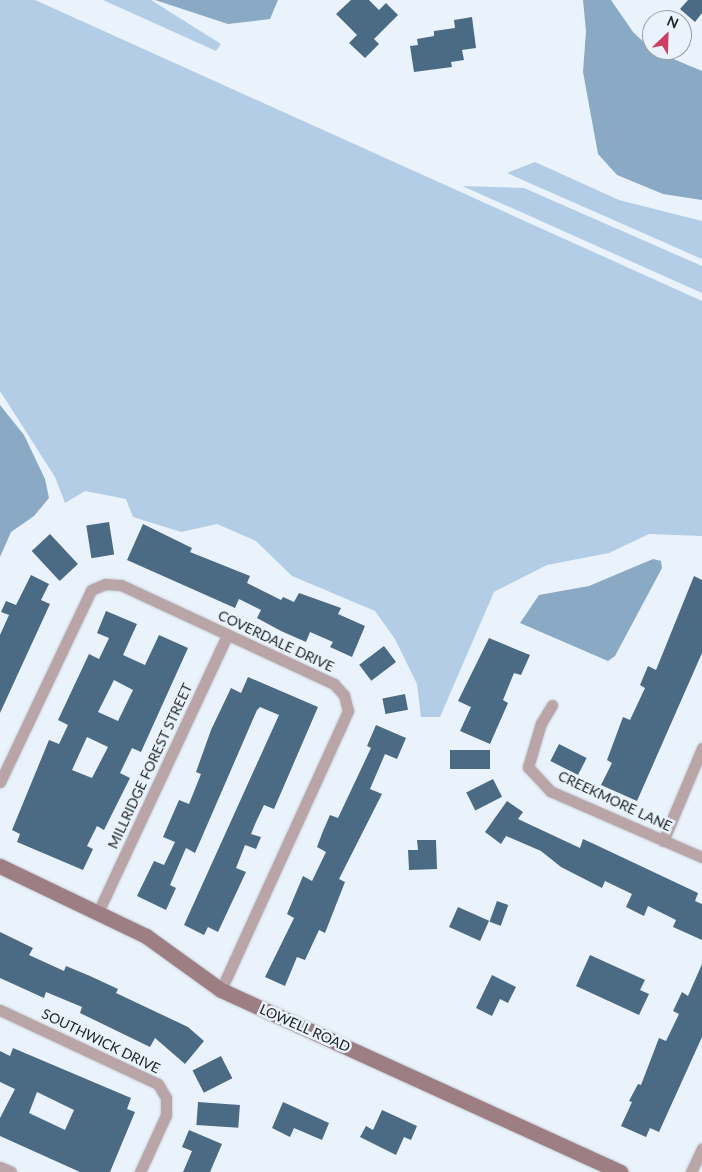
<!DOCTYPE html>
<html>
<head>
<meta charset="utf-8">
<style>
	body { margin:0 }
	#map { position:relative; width:702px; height:1172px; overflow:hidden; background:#eaf3fb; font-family:Lato,sans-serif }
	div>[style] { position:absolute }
	.green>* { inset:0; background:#b2cde5 }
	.water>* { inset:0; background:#89a9c5 }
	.building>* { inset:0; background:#4b6a84; transform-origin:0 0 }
	.roads { filter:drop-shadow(0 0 1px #c5cdd4) drop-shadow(0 0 1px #c5cdd4) }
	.street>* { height:11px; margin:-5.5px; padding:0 5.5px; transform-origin:5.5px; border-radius:5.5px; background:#b9a4a7 }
	.secondary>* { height:15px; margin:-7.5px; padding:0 7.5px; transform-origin:7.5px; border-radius:7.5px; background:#9c7e83 }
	span { translate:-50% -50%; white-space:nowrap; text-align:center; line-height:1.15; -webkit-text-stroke:5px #eaf3fb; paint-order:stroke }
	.street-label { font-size:14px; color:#1e2225 }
	.north { position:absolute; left:642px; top:10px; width:50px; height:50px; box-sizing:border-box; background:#eaf3fb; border:1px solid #989fa5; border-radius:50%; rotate:24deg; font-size:14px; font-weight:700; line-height:20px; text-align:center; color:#1e2225 }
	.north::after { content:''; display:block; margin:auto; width:18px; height:22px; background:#ce3f66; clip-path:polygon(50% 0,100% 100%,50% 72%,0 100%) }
</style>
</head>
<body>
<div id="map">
	<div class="green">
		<i style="clip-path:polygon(0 0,35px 0,702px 301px,702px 536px,649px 534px,609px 553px,547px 565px,494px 592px,440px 717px,421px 717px,417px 684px,395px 639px,375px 611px,292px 576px,256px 541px,217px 524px,181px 532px,133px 517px,126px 499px,85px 491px,65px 503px,55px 477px,0 391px)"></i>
		<i style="clip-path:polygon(103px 0,151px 0,221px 44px,216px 51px)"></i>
		<i style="clip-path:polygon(535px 162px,619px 200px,702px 221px,702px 259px,507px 173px)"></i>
		<i style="clip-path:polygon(449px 180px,463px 186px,524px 188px,702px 266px,702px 293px)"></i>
	</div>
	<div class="water">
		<i style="clip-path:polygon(155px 0,278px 0,270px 19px,228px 24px)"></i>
		<i style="clip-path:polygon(583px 0,611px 0,633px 32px,652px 50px,702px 71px,702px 200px,663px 194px,617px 175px,598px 154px,583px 72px,586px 31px)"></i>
		<i style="clip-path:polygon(0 405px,24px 435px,45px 479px,49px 498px,34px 516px,11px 532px,0 557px)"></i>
		<i style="clip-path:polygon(653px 559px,661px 561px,662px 568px,615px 656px,608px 661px,520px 623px,539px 595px,589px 586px)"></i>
	</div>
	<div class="building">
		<i style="clip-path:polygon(351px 0,369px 0,379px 10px,386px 3px,398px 15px,374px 39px,379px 44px,365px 58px,349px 43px,357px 35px,336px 14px)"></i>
		<i style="clip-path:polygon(688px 0,702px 0,702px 13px,695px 22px,680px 9px)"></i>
		<i style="clip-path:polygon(472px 17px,476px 48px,462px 50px,464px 60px,451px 62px,452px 67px,414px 72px,410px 46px,418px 45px,417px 39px,434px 36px,434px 31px,455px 28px,454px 20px)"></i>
		<i style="left:109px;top:522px;width:33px;height:23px;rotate:81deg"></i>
		<i style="clip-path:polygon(143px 524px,192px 548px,190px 552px,250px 576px,247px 583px,281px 600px,283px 597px,294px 602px,299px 593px,341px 608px,338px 614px,365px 626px,352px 657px,330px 647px,333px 642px,310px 632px,306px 642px,281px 631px,257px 618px,261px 610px,239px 599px,235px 608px,127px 560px)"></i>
		<i style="left:50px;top:534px;width:41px;height:25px;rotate:47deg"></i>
		<i style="clip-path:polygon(31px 575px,49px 584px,41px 600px,50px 604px,0 713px,0 635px,9px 615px,1px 612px,6px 601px,16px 605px)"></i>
		<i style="clip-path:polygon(694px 576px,702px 580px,702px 653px,637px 801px,601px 785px,612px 763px,607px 760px,623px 717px,630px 720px,645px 688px,640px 685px,648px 666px,656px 670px)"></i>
		<i style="clip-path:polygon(evenodd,106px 611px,137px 624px,123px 655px,145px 665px,159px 635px,188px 648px,141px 752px,132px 748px,120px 773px,130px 778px,104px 830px,97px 826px,87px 846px,93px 849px,83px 870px,17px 842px,20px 834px,12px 830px,49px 740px,59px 744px,68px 725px,58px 720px,89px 654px,99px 659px,109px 638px,97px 633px,106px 611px,114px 680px,133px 690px,118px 721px,98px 712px,114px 680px,106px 611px,87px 737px,108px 747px,92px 778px,72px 770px,87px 737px)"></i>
		<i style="clip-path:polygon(489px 638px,530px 655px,521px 675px,514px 673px,503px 700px,508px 703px,490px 744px,460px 731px,471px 707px,458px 701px)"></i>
		<i style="left:384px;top:646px;width:20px;height:31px;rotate:53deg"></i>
		<i style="clip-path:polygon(248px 677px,318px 707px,274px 809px,264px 805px,256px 822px,251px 834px,261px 837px,256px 849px,245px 845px,236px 868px,246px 872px,218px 932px,208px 927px,204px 935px,184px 925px,279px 715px,260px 707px,257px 710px,195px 853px,186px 848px,170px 885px,176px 888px,166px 910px,137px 896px,154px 861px,164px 865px,175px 842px,163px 837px,179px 800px,189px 804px,201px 774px,196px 772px,211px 730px,231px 688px,241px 693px)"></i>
		<i style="left:405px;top:694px;width:16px;height:23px;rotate:79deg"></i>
		<i style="clip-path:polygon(376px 725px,406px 738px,397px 759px,385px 754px,370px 789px,382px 794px,339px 879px,345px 882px,325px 933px,319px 930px,305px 960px,297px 957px,285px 986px,265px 977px,294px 918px,287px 914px,303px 876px,312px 881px,326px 852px,317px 847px,323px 831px,330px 815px,338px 818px,371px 748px,367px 746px)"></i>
		<i style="left:559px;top:744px;width:31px;height:19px;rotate:27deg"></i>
		<i style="left:450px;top:750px;width:40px;height:19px"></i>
		<i style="left:493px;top:779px;width:20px;height:30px;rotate:63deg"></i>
		<i style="clip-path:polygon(507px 801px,523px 812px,518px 819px,580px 848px,583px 839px,594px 844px,698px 893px,695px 901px,702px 904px,702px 940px,673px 927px,676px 920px,648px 906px,644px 916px,626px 907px,632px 894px,605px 881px,602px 888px,561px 867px,541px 851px,506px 836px,501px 844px,485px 832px)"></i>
		<i style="clip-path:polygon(417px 840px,436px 840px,437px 869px,409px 870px,408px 850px,418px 850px)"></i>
		<i style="left:497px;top:901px;width:12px;height:22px;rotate:20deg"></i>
		<i style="left:458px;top:907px;width:34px;height:22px;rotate:24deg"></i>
		<i style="clip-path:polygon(0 932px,33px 948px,29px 955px,64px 971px,66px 966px,90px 976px,118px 989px,116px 993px,188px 1027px,204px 1041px,185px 1064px,155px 1038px,150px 1047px,80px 1013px,82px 1007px,46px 992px,44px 998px,0 978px)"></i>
		<i style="clip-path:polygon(590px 955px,645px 980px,640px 990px,649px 994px,639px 1015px,576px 986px)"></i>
		<i style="clip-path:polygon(702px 964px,702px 1037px,659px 1132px,650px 1128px,646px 1137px,621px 1126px,632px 1102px,629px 1101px,638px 1084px,641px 1085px,659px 1038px,666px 1041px,679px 1014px,673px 1011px,682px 992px,688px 996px)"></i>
		<i style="clip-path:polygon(492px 975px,516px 987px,508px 1003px,500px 999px,492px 1016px,476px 1008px)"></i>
		<i style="clip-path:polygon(evenodd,13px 1048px,131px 1098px,127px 1109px,135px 1112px,110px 1172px,80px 1172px,0 1136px,0 1118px,15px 1089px,0 1082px,0 1051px,10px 1056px,13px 1048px,37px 1092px,74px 1110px,65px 1130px,29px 1113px,37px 1092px)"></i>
		<i style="left:221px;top:1056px;width:25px;height:32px;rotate:63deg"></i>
		<i style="left:198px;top:1102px;width:42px;height:23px;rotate:4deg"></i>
		<i style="clip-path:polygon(283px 1102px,329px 1123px,322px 1140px,294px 1128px,290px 1137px,272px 1128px)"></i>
		<i style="clip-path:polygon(382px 1110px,417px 1126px,411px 1140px,404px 1137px,396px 1155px,360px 1137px,366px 1126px,373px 1130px)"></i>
		<i style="clip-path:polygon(189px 1130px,222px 1144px,210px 1172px,183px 1172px,192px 1151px,182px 1147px)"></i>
	</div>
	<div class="roads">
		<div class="street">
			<i style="left:552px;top:705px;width:21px;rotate:121deg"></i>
			<i style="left:541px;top:723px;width:46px;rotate:106.5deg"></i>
			<i style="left:528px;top:767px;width:33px;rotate:47deg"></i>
			<i style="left:550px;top:791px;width:166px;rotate:23.5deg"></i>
			<i style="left:0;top:782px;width:212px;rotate:-64.6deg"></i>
			<i style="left:91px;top:590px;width:15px;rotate:-23deg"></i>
			<i style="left:105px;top:584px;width:16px;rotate:4deg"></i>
			<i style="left:121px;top:585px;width:235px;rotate:24.9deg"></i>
			<i style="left:334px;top:684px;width:15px;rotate:48deg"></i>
			<i style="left:344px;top:695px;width:16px;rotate:76deg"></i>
			<i style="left:348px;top:711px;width:307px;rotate:114.5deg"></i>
			<i style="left:663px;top:841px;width:101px;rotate:-67.2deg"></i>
			<i style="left:99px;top:910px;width:303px;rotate:-65deg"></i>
			<i style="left:0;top:1010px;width:174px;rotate:25.1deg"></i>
			<i style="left:158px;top:1084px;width:16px;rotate:60deg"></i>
			<i style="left:166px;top:1098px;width:17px;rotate:90deg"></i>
			<i style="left:166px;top:1115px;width:63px;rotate:114.5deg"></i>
			<i style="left:0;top:1167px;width:12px;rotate:24deg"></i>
			<i style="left:691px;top:1172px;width:26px;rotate:-65deg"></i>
		</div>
		<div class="secondary">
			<i style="left:0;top:866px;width:162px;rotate:25.6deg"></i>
			<i style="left:146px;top:936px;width:92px;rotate:35.8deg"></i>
			<i style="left:221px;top:990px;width:439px;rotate:24.5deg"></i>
		</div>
	</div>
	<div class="street-label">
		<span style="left:276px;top:641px;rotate:25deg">COVERDALE DRIVE</span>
		<span style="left:150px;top:766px;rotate:-65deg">MILLRIDGE FOREST STREET</span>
		<span style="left:615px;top:801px;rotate:25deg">CREEKMORE LANE</span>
		<span style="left:305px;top:1028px;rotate:24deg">LOWELL ROAD</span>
		<span style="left:101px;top:1041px;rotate:26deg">SOUTHWICK DRIVE</span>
	</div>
	<div class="north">N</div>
</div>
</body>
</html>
